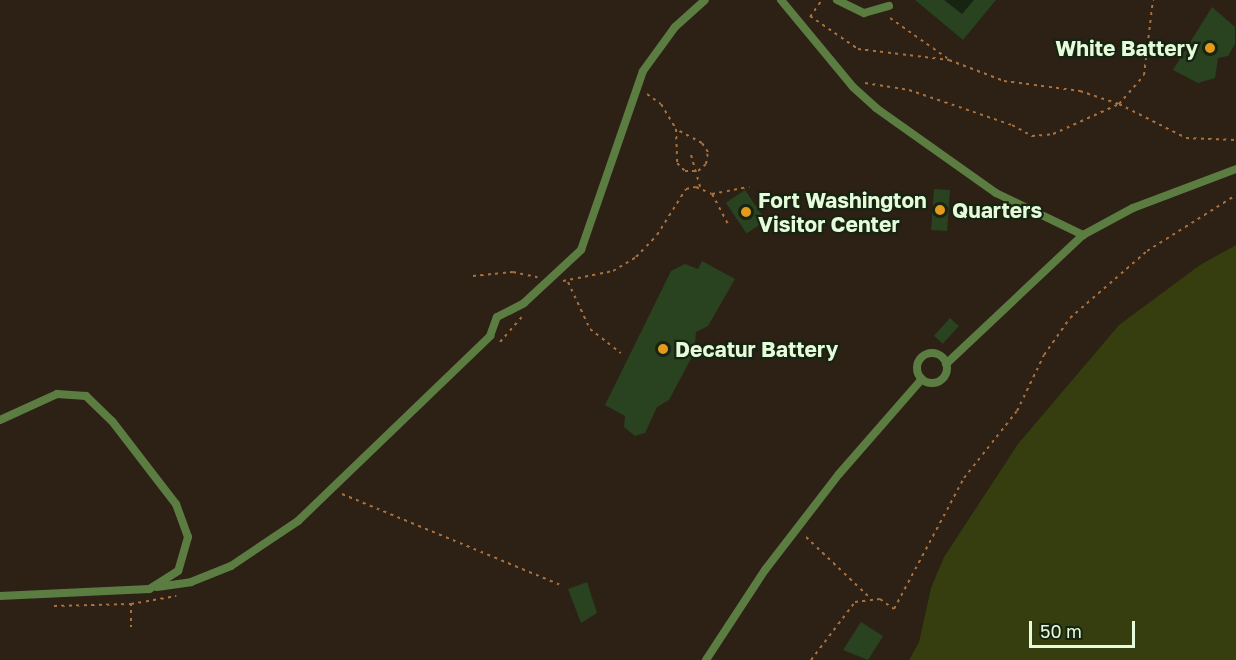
<!DOCTYPE html>
<html>
<head>
<meta charset="utf-8">
<style>
	body { margin:0 }
	#map { position:relative; width:1236px; height:660px; overflow:hidden; background:#172411; font-family:"Golos Text",sans-serif }
	div>[style] { position:absolute }
	.green>* { inset:0; background:#2d2115 }
	.water>* { inset:0; background:#363e10 }
	.building>* { inset:0; background:#294220; transform-origin:0 0 }
	.path>* { height:2px; margin-top:-1px; transform-origin:0; background:repeating-linear-gradient(90deg,#aa703d 0 3px,transparent 0 7.5px) }
	.service>* { height:8px; margin:-4px; padding:0 4px; transform-origin:4px; border-radius:4px; background:#5b7d42 }
	.service>.ring { margin:-4px; padding:0; box-sizing:content-box; background:none; border:8px solid #5b7d42; border-radius:50% }
	.dots>* { width:16px; height:16px; translate:-50% -50%; box-sizing:border-box; border:3px solid #172411; border-radius:50% }
	span { translate:-50% -50%; white-space:nowrap; text-align:center; line-height:1.15; -webkit-text-stroke:4.5px #172411; paint-order:stroke }
	.poi-label { font-size:21px; color:#e5fbd9; font-weight:700 }
	.right { translate:-100% -50%; text-align:right }
	.left { translate:0 -50%; text-align:left }
	.scale { position:absolute; left:1029px; top:621px; width:106px; height:27px; box-sizing:border-box; border:3px solid #e5fbd9; border-top:0; padding-left:8px; font-size:18px; line-height:21px; white-space:nowrap; color:#e5fbd9; -webkit-text-stroke:4px #172411; paint-order:stroke }
</style>
</head>
<body>
<div id="map">
	<div class="green">
		<i style="clip-path:polygon(0 0,915px 0,963px 40px,996px 0,1236px 0,1236px 245px,1200px 265px,1119px 325px,1018px 444px,944px 557px,931px 588px,919px 642px,909px 660px,0 660px)"></i>
	</div>
	<div class="water">
		<i style="clip-path:polygon(1236px 245px,1236px 660px,909px 660px,919px 642px,931px 588px,944px 557px,1018px 444px,1119px 325px,1200px 265px)"></i>
	</div>
	<div class="building">
		<i style="clip-path:polygon(915px 0,944px 0,962px 14px,974px 0,996px 0,963px 40px)"></i>
		<i style="clip-path:polygon(1212px 7px,1235px 27px,1235px 44px,1228px 56px,1218px 58px,1215px 78px,1198px 83px,1173px 70px)"></i>
		<i style="left:934px;top:189px;width:16px;height:41px;rotate:4deg"></i>
		<i style="left:745px;top:190px;width:37px;height:23px;rotate:56deg"></i>
		<i style="clip-path:polygon(702px 261px,735px 279px,708px 326px,696px 332px,694px 353px,669px 400px,657px 407px,645px 433px,635px 436px,624px 427px,625px 416px,605px 405px,671px 271px,685px 264px,698px 269px)"></i>
		<i style="left:950px;top:318px;width:12px;height:24px;rotate:42deg"></i>
		<i style="clip-path:polygon(587px 582px,597px 613px,581px 623px,568px 589px)"></i>
		<i style="clip-path:polygon(861px 622px,883px 636px,868px 660px,843px 650px)"></i>
	</div>
	<div class="path">
		<i style="left:810px;top:16px;width:58px;rotate:34.5deg"></i>
		<i style="left:858px;top:49px;width:92px;rotate:6.9deg"></i>
		<i style="left:949px;top:60px;width:59px;rotate:20.9deg"></i>
		<i style="left:1004px;top:81px;width:77px;rotate:7.5deg"></i>
		<i style="left:1080px;top:91px;width:41px;rotate:18.4deg"></i>
		<i style="left:1119px;top:104px;width:75px;rotate:26.9deg"></i>
		<i style="left:1186px;top:138px;width:50px;rotate:2.3deg"></i>
		<i style="left:810px;top:17px;width:21px;rotate:-55deg"></i>
		<i style="left:890px;top:18px;width:70px;rotate:35.1deg"></i>
		<i style="left:865px;top:83px;width:45px;rotate:9deg"></i>
		<i style="left:909px;top:90px;width:109px;rotate:18.8deg"></i>
		<i style="left:1012px;top:125px;width:23px;rotate:29deg"></i>
		<i style="left:1032px;top:136px;width:21px;rotate:-5deg"></i>
		<i style="left:1053px;top:134px;width:72px;rotate:-24.4deg"></i>
		<i style="left:1119px;top:104px;width:38px;rotate:-49deg"></i>
		<i style="left:1144px;top:75px;width:76px;rotate:-83.2deg"></i>
		<i style="left:647px;top:94px;width:17px;rotate:36deg"></i>
		<i style="left:661px;top:104px;width:29px;rotate:59deg"></i>
		<i style="left:676px;top:129px;width:34px;rotate:88deg"></i>
		<i style="left:677px;top:163px;width:11px;rotate:45deg"></i>
		<i style="left:685px;top:171px;width:13px"></i>
		<i style="left:698px;top:171px;width:11px;rotate:-41deg"></i>
		<i style="left:706px;top:164px;width:12px;rotate:-81deg"></i>
		<i style="left:708px;top:152px;width:11px;rotate:-124deg"></i>
		<i style="left:702px;top:143px;width:30px;rotate:-152deg"></i>
		<i style="left:691px;top:155px;width:33px;rotate:74deg"></i>
		<i style="left:712px;top:194px;width:38px;rotate:-11deg"></i>
		<i style="left:473px;top:276px;width:40px;rotate:-5.7deg"></i>
		<i style="left:513px;top:272px;width:25px;rotate:12deg"></i>
		<i style="left:563px;top:281px;width:51px;rotate:-11.3deg"></i>
		<i style="left:613px;top:271px;width:27px;rotate:-31deg"></i>
		<i style="left:636px;top:257px;width:30px;rotate:-46deg"></i>
		<i style="left:657px;top:235px;width:54px;rotate:-57.8deg"></i>
		<i style="left:686px;top:189px;width:10px;rotate:-11deg"></i>
		<i style="left:696px;top:187px;width:17px;rotate:24deg"></i>
		<i style="left:712px;top:194px;width:36px;rotate:62deg"></i>
		<i style="left:568px;top:282px;width:52px;rotate:64.9deg"></i>
		<i style="left:590px;top:329px;width:39px;rotate:38deg"></i>
		<i style="left:500px;top:342px;width:33px;rotate:-49deg"></i>
		<i style="left:342px;top:494px;width:237px;rotate:22.6deg"></i>
		<i style="left:806px;top:537px;width:90px;rotate:43.6deg"></i>
		<i style="left:131px;top:603px;width:24px;rotate:90deg"></i>
		<i style="left:54px;top:606px;width:77px;rotate:-1.5deg"></i>
		<i style="left:131px;top:604px;width:46px;rotate:-10.1deg"></i>
		<i style="left:811px;top:660px;width:73px;rotate:-52.8deg"></i>
		<i style="left:855px;top:602px;width:25px;rotate:-7deg"></i>
		<i style="left:880px;top:599px;width:17px;rotate:36deg"></i>
		<i style="left:894px;top:609px;width:149px;rotate:-61.9deg"></i>
		<i style="left:964px;top:478px;width:85px;rotate:-51.7deg"></i>
		<i style="left:1017px;top:411px;width:62px;rotate:-64.3deg"></i>
		<i style="left:1044px;top:355px;width:45px;rotate:-54.9deg"></i>
		<i style="left:1070px;top:318px;width:102px;rotate:-41deg"></i>
		<i style="left:1147px;top:251px;width:105px;rotate:-32.2deg"></i>
	</div>
	<div class="service">
		<i style="left:781px;top:0;width:113px;rotate:50.4deg"></i>
		<i style="left:853px;top:87px;width:31px;rotate:42deg"></i>
		<i style="left:876px;top:108px;width:147px;rotate:35.3deg"></i>
		<i style="left:996px;top:193px;width:97px;rotate:25.8deg"></i>
		<i style="left:837px;top:0;width:30px;rotate:26deg"></i>
		<i style="left:864px;top:13px;width:26px;rotate:-16deg"></i>
		<i class="ring" style="left:917px;top:353px;width:22px;height:22px"></i>
		<i style="left:946px;top:364px;width:188px;rotate:-43.3deg"></i>
		<i style="left:1083px;top:235px;width:57px;rotate:-28.4deg"></i>
		<i style="left:1133px;top:208px;width:110px;rotate:-20.7deg"></i>
		<i style="left:0;top:420px;width:63px;rotate:-24.5deg"></i>
		<i style="left:57px;top:394px;width:29px;rotate:4deg"></i>
		<i style="left:86px;top:396px;width:36px;rotate:44deg"></i>
		<i style="left:112px;top:421px;width:105px;rotate:52.4deg"></i>
		<i style="left:176px;top:504px;width:35px;rotate:70deg"></i>
		<i style="left:188px;top:537px;width:35px;rotate:106deg"></i>
		<i style="left:178px;top:571px;width:34px;rotate:148deg"></i>
		<i style="left:149px;top:589px;width:149px;rotate:177.3deg"></i>
		<i style="left:157px;top:587px;width:34px;rotate:-8deg"></i>
		<i style="left:191px;top:582px;width:43px;rotate:-21.8deg"></i>
		<i style="left:231px;top:566px;width:81px;rotate:-33.9deg"></i>
		<i style="left:298px;top:521px;width:267px;rotate:-43.9deg"></i>
		<i style="left:490px;top:336px;width:20px;rotate:-70deg"></i>
		<i style="left:497px;top:317px;width:30px;rotate:-27deg"></i>
		<i style="left:524px;top:303px;width:78px;rotate:-42.9deg"></i>
		<i style="left:581px;top:250px;width:189px;rotate:-70.9deg"></i>
		<i style="left:643px;top:71px;width:54px;rotate:-54deg"></i>
		<i style="left:675px;top:27px;width:40px;rotate:-42deg"></i>
		<i style="left:706px;top:660px;width:108px;rotate:-56.8deg"></i>
		<i style="left:765px;top:570px;width:121px;rotate:-52.4deg"></i>
		<i style="left:839px;top:474px;width:126px;rotate:-48.9deg"></i>
	</div>
	<div class="dots">
		<i style="left:1210px;top:48px;background:#e49a1b"></i>
		<i style="left:940px;top:210px;background:#e49a1b"></i>
		<i style="left:746px;top:212px;background:#e49a1b"></i>
		<i style="left:663px;top:349px;background:#e49a1b"></i>
	</div>
	<div class="poi-label">
		<span class="right" style="left:1198px;top:48px">White Battery</span>
		<span class="left" style="left:758px;top:212px">Fort Washington<br>Visitor Center</span>
		<span class="left" style="left:952px;top:210px">Quarters</span>
		<span class="left" style="left:675px;top:349px">Decatur Battery</span>
	</div>
	<div class="scale">50 m</div>
</div>
</body>
</html>
